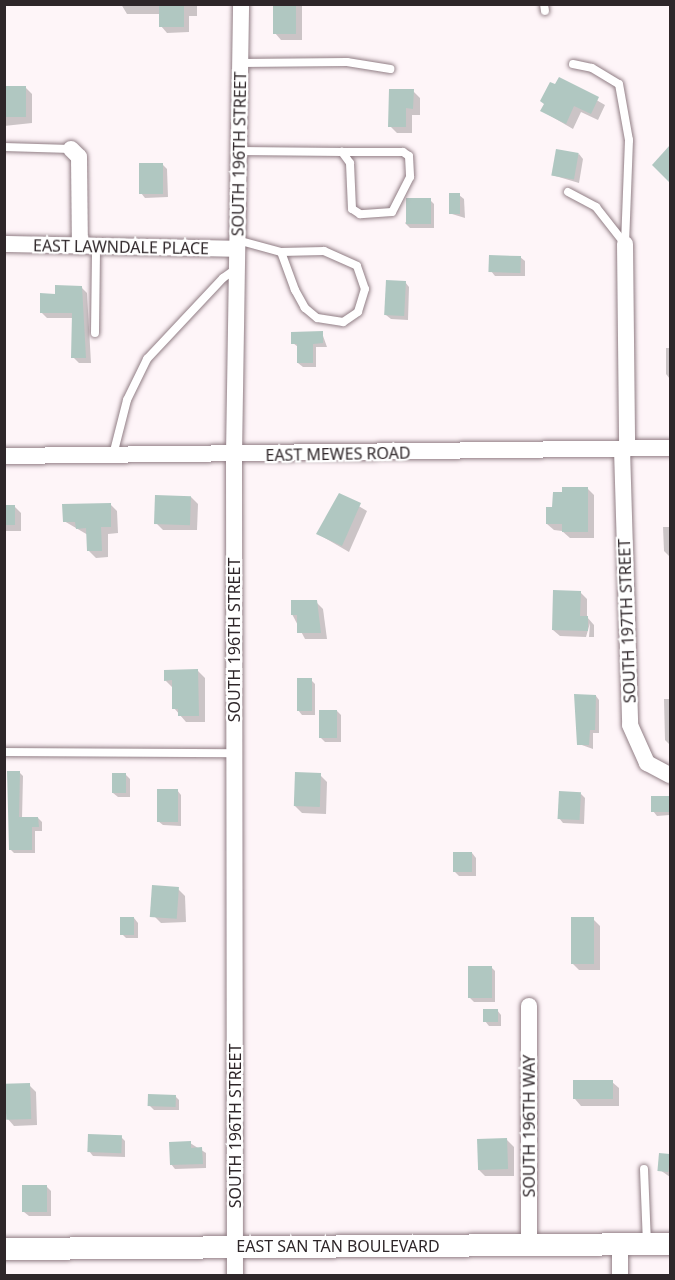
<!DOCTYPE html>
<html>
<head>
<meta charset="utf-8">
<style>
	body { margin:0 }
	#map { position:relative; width:675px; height:1280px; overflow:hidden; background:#fef5f8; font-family:"Noto Sans",sans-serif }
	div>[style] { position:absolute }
	.shadow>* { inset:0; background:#0003 }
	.building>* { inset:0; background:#b0c7c1; transform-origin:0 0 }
	.roads { filter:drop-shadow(0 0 2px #917e85) drop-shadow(0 0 2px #917e85) }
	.lane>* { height:8px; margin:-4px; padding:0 4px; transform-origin:4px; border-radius:4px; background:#fff }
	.street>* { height:16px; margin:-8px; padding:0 8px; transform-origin:8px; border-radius:8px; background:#fff }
	.secondary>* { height:22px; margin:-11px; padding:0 11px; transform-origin:11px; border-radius:11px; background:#fff }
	span { translate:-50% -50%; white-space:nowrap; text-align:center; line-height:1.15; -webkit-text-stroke:4.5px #fff; paint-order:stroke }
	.street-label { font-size:16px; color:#2e2629 }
	.frame { position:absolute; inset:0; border:6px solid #2e2629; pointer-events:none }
</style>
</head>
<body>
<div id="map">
	<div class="shadow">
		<i style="clip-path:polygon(121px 4px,197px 4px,197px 16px,189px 16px,189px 32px,167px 33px,161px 26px,161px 14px,127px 14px)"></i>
		<i style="clip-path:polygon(275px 4px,302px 6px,302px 40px,281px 40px,275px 33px)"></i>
		<i style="clip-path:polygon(560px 79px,605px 105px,598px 120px,581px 112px,573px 129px,542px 111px)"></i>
		<i style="clip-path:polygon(25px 87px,32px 94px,32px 123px,4px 126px,4px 88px)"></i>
		<i style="clip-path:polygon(413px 91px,420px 98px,420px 115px,412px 115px,412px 133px,397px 133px,390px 126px)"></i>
		<i style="clip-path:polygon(579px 154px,583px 159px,579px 183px,552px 175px)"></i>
		<i style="clip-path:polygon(163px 165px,167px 169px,168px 197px,145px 198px,141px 193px)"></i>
		<i style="clip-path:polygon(459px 195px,464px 199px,465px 218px,452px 214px)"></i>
		<i style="clip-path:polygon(430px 200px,434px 204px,434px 228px,410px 228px,405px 223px)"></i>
		<i style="clip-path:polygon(520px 257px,525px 261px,525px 276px,495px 276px,491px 271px)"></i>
		<i style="clip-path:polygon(405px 282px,409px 287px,408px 320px,391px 319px,386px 315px)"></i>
		<i style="clip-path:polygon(81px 287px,87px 293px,91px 363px,79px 363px,73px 357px,73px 318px,47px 318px,41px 312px,56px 295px)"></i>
		<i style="clip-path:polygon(322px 333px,327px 347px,316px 347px,316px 367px,303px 367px,298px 363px,298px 347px,293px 343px)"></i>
		<i style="clip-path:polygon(666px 348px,670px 348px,670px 379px,666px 374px)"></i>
		<i style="clip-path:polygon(588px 489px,594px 495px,594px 538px,570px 538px,562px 531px,554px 530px,547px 524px,554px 508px)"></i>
		<i style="clip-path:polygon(340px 495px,367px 511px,349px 552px,318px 534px)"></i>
		<i style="clip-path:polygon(191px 497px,198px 504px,197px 530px,163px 530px,156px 523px)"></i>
		<i style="clip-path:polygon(110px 504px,117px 511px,118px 533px,108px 534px,108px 557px,96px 558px,89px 551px,88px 535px,64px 521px)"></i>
		<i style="clip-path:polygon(14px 506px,21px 513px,21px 531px,4px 531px,4px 507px)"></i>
		<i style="clip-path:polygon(663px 527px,670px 527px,670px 557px,664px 551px)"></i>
		<i style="clip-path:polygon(580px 592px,587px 599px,587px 617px,594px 625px,594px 637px,589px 637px,590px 623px,586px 637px,560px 636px,553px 630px)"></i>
		<i style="clip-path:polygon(316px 602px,323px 609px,327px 639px,305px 639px,292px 614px)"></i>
		<i style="clip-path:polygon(198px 671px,205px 678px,205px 722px,186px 722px,174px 708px,172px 687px,165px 680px)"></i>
		<i style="clip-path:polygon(311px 680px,315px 684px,315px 715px,302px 715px,298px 710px)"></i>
		<i style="clip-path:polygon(576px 696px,596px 696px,599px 700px,599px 733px,593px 733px,593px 749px,579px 744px)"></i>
		<i style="clip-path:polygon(664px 699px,670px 699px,670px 745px,665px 740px)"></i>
		<i style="clip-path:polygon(337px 711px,341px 715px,341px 742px,325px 742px,321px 738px)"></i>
		<i style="clip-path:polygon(19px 772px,23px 776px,22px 819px,38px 818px,42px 822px,42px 831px,35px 831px,35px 853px,14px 853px,10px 849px)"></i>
		<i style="clip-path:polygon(126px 775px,130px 779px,130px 797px,118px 797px,113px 793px)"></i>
		<i style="clip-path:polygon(320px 775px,327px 782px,326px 814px,302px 813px,295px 806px)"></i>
		<i style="clip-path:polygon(177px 790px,181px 795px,181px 826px,163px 825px,158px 821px)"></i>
		<i style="clip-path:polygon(581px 794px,585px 798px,584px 824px,563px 823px,559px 818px)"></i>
		<i style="clip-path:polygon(653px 797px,670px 797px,670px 815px,657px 816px,653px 811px)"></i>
		<i style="clip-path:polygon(472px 853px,476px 858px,476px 876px,459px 876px,455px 872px)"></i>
		<i style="clip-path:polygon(178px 889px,185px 896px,186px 922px,161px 923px,154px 916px)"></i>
		<i style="clip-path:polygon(134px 918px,138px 923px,138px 938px,126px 938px,122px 934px)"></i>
		<i style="clip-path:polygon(593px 919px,600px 926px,600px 970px,579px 970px,572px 963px)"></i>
		<i style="clip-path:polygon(491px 967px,495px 971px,495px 1002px,474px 1002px,470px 998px)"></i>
		<i style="clip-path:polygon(497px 1010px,501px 1015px,501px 1026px,489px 1026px,485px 1021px)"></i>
		<i style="clip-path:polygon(612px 1082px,619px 1088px,619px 1106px,581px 1106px,575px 1099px)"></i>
		<i style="clip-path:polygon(29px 1085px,36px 1092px,37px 1125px,14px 1126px,8px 1119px)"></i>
		<i style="clip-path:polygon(175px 1096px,179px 1100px,179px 1110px,154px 1110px,149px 1105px)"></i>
		<i style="clip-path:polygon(121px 1137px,125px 1141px,125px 1157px,93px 1156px,89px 1151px)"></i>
		<i style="clip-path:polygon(507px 1140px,514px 1147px,514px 1176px,485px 1176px,478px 1169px)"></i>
		<i style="clip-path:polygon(190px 1143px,206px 1153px,206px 1168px,175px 1169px,171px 1164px)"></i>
		<i style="clip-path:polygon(661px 1155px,670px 1155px,670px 1177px,660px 1170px)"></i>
		<i style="clip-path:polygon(47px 1187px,51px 1191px,51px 1216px,29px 1216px,24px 1212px)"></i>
	</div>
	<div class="building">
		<i style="left:159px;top:4px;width:25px;height:23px"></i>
		<i style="left:273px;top:4px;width:23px;height:30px"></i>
		<i style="clip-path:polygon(559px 77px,599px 97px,591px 114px,574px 106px,566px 124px,540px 111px,544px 104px,540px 101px,550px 82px,555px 84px)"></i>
		<i style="left:4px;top:86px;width:22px;height:31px"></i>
		<i style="clip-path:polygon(389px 89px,414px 89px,413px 109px,406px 108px,406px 127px,388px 127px)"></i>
		<i style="clip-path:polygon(670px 145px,670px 183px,652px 165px)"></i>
		<i style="left:556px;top:149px;width:23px;height:27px;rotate:10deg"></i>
		<i style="left:139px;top:163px;width:24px;height:31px"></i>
		<i style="left:449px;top:193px;width:11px;height:21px"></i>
		<i style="left:406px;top:198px;width:25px;height:26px"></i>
		<i style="left:489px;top:255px;width:32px;height:17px;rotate:2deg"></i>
		<i style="left:386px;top:280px;width:20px;height:35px;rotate:3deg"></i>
		<i style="clip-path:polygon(55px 285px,82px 286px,86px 358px,71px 358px,72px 313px,40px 313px,40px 293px,55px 294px)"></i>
		<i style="clip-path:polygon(323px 331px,323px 343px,313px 344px,313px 363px,297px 363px,297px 344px,291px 344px,291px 332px)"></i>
		<i style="clip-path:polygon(562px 487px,588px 487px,588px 532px,562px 532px,562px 524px,546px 524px,546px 507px,552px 507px,553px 492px,562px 492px)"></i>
		<i style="clip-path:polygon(339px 493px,361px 503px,342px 546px,316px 534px)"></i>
		<i style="left:155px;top:495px;width:36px;height:29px;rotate:2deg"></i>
		<i style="clip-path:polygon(111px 503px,111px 527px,101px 527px,102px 551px,87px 551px,86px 528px,76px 529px,75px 522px,63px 522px,62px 504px)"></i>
		<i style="left:4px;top:505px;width:11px;height:20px"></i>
		<i style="clip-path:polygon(553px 590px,581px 591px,580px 616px,588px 616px,588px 631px,552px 630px)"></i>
		<i style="clip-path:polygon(291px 600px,317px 600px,321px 633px,297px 633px,297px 615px,291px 615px)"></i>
		<i style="clip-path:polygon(198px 669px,199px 716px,178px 716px,178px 709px,172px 709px,172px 680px,164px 681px,164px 670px)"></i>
		<i style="left:297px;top:678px;width:15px;height:33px"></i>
		<i style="clip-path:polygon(574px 694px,596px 695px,595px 730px,590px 730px,589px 745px,577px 745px)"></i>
		<i style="left:319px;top:710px;width:18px;height:28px"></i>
		<i style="clip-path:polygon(7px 771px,20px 771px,19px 817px,38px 817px,39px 827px,32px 827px,32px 850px,9px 850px)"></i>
		<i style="left:295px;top:772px;width:26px;height:34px;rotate:2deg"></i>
		<i style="left:112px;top:773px;width:14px;height:20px"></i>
		<i style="left:157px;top:789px;width:21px;height:33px"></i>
		<i style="left:559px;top:791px;width:22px;height:28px;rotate:3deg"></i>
		<i style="left:651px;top:796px;width:19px;height:16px"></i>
		<i style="left:453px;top:852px;width:19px;height:20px"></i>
		<i style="left:152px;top:885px;width:27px;height:32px;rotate:4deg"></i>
		<i style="left:120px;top:917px;width:14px;height:18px"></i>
		<i style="left:571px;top:917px;width:23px;height:47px"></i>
		<i style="left:468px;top:966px;width:24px;height:32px"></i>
		<i style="left:483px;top:1009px;width:15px;height:13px"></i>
		<i style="left:573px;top:1080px;width:40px;height:19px"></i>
		<i style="left:30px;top:1083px;width:36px;height:25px;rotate:88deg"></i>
		<i style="left:148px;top:1094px;width:28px;height:12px;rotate:2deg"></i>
		<i style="left:88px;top:1134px;width:34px;height:18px;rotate:2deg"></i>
		<i style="left:507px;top:1138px;width:31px;height:30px;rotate:88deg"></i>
		<i style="clip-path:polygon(191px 1141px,191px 1148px,202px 1147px,203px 1164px,170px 1165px,169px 1142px)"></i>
		<i style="left:659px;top:1153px;width:11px;height:18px;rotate:5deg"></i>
		<i style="left:22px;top:1185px;width:25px;height:27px"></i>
	</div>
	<div class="roads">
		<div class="lane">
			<i style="left:544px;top:4px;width:7px;rotate:82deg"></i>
			<i style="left:241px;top:63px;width:106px;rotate:-0.5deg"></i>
			<i style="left:347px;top:62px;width:44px;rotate:9.2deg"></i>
			<i style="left:573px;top:64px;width:19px;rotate:12deg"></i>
			<i style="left:592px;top:68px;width:31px;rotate:31deg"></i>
			<i style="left:619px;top:84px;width:57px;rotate:79.9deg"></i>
			<i style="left:629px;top:140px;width:104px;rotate:92.2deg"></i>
			<i style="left:4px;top:147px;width:67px;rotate:1.7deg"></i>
			<i style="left:239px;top:151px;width:103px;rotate:0.6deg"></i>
			<i style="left:342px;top:152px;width:61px"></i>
			<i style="left:403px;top:152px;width:7px;rotate:34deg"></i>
			<i style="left:409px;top:156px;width:21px;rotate:87deg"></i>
			<i style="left:410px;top:177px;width:39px;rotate:117deg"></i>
			<i style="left:392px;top:212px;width:32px;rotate:176deg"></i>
			<i style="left:360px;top:214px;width:9px;rotate:-148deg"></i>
			<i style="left:352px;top:209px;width:46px;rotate:-92.5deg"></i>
			<i style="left:350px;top:163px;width:14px;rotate:-126deg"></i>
			<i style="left:568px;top:192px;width:32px;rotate:28deg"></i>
			<i style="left:596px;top:207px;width:47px;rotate:51.9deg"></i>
			<i style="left:237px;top:240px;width:46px;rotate:15.3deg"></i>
			<i style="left:281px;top:252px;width:43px;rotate:-1.3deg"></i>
			<i style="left:324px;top:251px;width:36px;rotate:24deg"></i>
			<i style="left:357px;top:266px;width:24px;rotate:71deg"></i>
			<i style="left:365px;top:289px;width:24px;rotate:107deg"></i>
			<i style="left:358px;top:312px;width:18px;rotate:146deg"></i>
			<i style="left:343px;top:322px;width:26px;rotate:-171deg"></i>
			<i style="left:317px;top:318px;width:16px;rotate:-140deg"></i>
			<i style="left:305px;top:308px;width:21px;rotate:-119deg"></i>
			<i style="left:295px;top:290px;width:40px;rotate:-110.2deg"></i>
			<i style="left:95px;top:333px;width:86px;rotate:-89.3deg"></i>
			<i style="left:113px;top:455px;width:57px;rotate:-75.7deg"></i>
			<i style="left:127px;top:400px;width:46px;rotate:-64deg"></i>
			<i style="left:147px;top:359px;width:111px;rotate:-46.8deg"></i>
			<i style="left:223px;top:278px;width:16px;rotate:-35deg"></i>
			<i style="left:5px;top:752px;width:229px;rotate:0.3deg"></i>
			<i style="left:644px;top:1169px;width:75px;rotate:87.7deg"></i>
		</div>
		<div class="street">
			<i style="left:71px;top:149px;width:11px;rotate:45deg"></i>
			<i style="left:79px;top:157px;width:89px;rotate:89.4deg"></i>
			<i style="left:4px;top:244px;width:233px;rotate:1.2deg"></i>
			<i style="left:625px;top:244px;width:205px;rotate:89.4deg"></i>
			<i style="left:622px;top:449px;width:276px;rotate:88.3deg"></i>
			<i style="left:630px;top:725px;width:42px;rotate:65.9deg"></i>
			<i style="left:647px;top:763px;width:26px;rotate:28deg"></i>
			<i style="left:4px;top:456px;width:666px;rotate:-0.69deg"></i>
			<i style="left:529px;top:1006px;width:240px;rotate:90deg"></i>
			<i style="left:235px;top:1276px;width:821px;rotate:-90.07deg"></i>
			<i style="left:234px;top:455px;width:451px;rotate:-89.1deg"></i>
			<i style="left:620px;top:1276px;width:31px;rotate:-90deg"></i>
		</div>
		<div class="secondary">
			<i style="left:4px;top:1249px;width:666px;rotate:-0.43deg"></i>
		</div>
	</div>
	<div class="street-label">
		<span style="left:239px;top:154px;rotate:-89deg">SOUTH 196TH STREET</span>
		<span style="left:121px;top:247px;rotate:1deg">EAST LAWNDALE PLACE</span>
		<span style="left:338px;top:454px;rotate:-1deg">EAST MEWES ROAD</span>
		<span style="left:627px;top:621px;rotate:-92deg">SOUTH 197TH STREET</span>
		<span style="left:234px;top:640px;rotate:-90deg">SOUTH 196TH STREET</span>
		<span style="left:235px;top:1126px;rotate:-90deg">SOUTH 196TH STREET</span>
		<span style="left:529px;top:1126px;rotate:-90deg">SOUTH 196TH WAY</span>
		<span style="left:338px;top:1246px">EAST SAN TAN BOULEVARD</span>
	</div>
	<div class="frame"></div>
</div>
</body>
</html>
